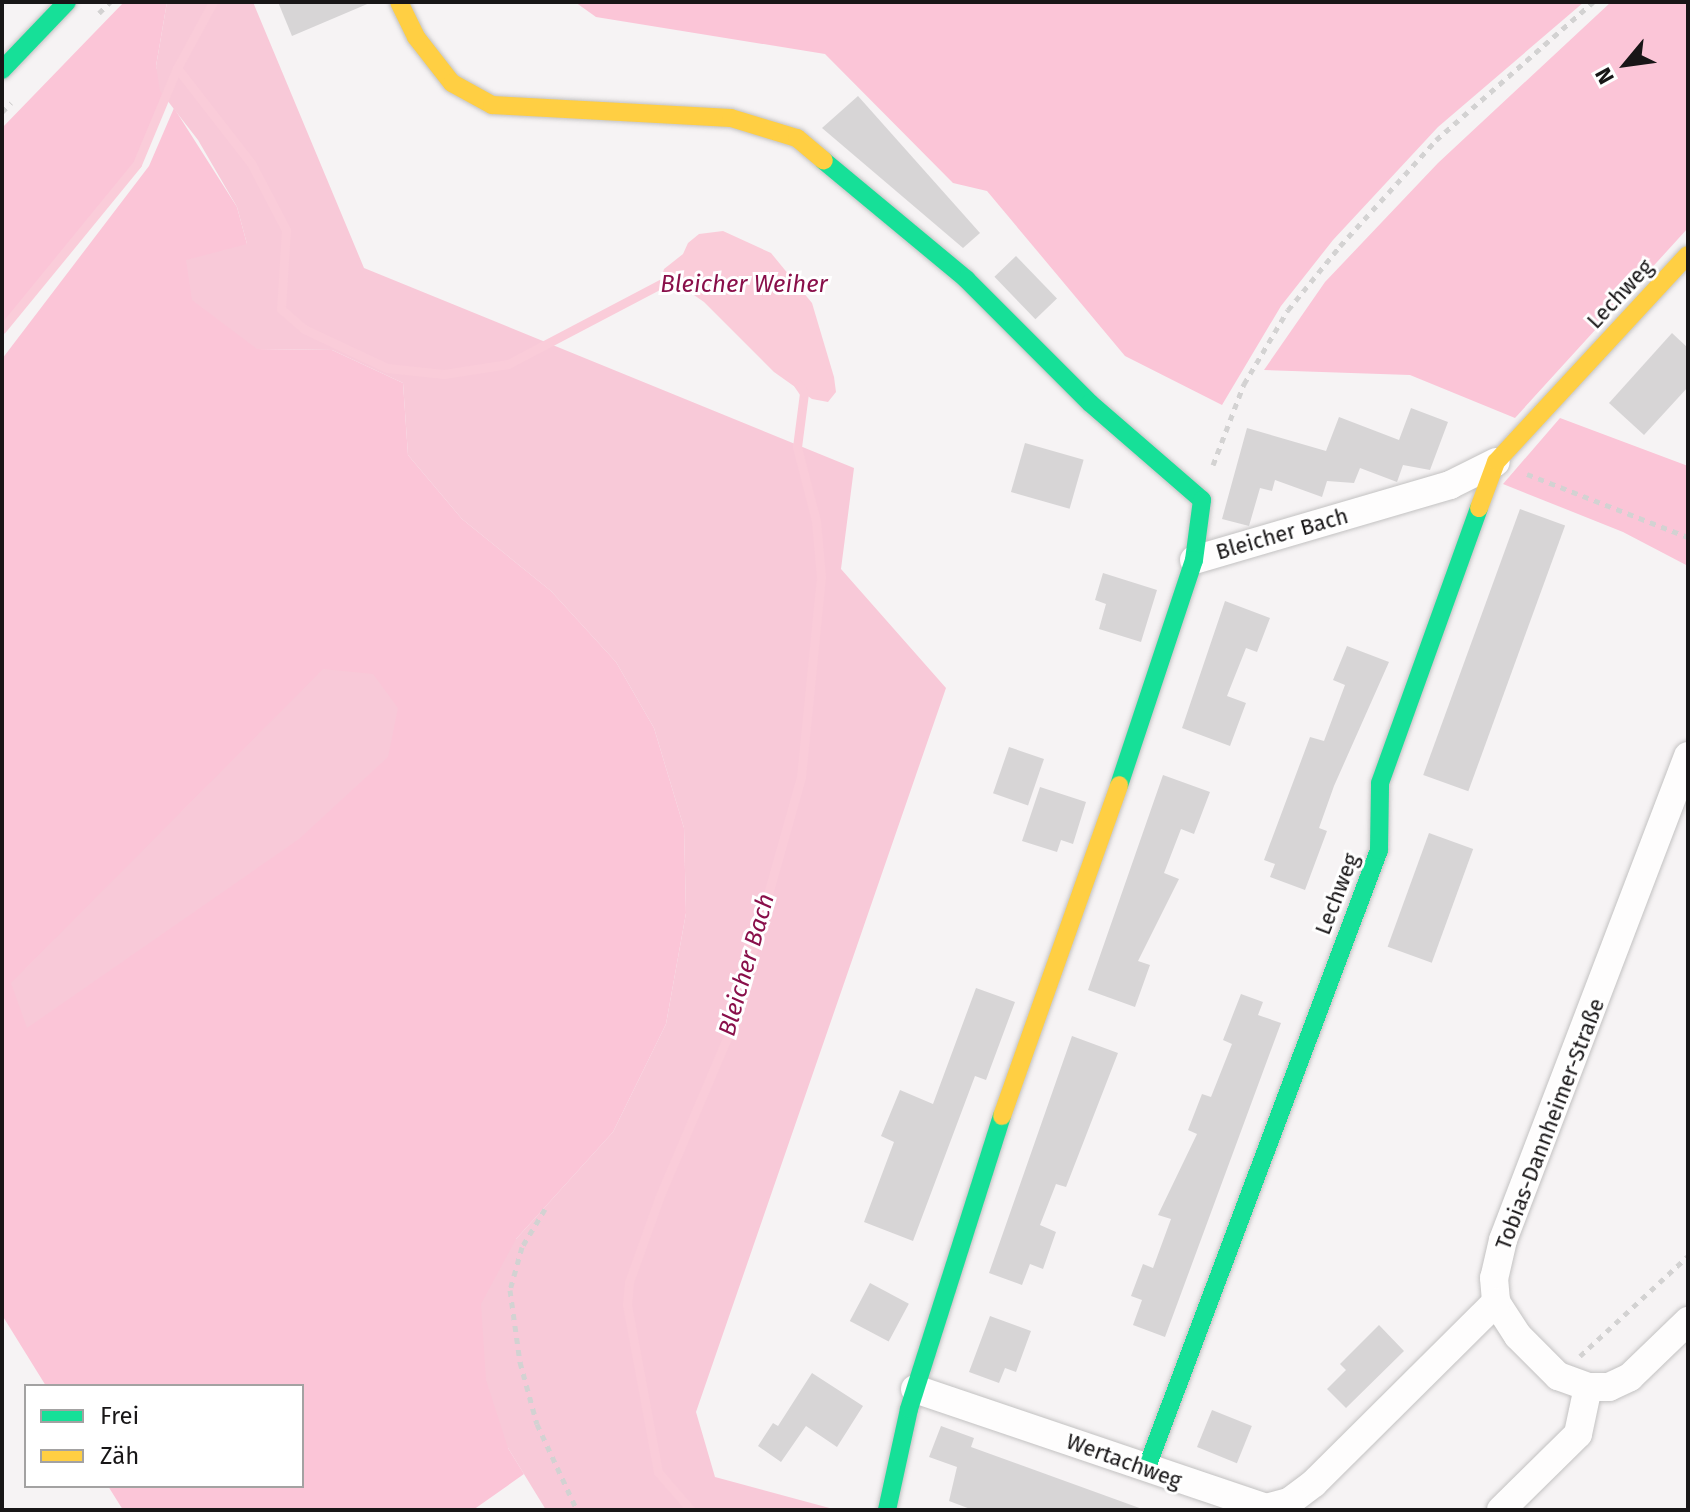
<!DOCTYPE html>
<html>
<head>
<meta charset="utf-8">
<style>
	body { margin:0 }
	#map { position:relative; width:1690px; height:1512px; overflow:hidden; background:#f6f3f4; font-family:"Fira Sans",sans-serif }
	div>[style] { position:absolute }
	.green>* { inset:0; background:#fbc5d7 }
	.forest>* { inset:0; background:#f8c9d8 }
	.water>* { inset:0; background:#faccd9 }
	.stream>* { height:9px; margin:-4.5px; padding:0 4.5px; transform-origin:4.5px; border-radius:4.5px; background:#faccd9 }
	.building>* { inset:0; background:#d7d5d6; transform-origin:0 0 }
	.path>* { height:5px; margin-top:-2.5px; transform-origin:0; background:repeating-linear-gradient(90deg,#d3d2d2 0 6px,transparent 0 12px) }
	.roads { filter:drop-shadow(0 0 2px #c3c2c2) drop-shadow(0 0 2px #c3c2c2) }
	.street>* { height:28px; margin:-14px; padding:0 14px; transform-origin:14px; border-radius:14px; background:#fefdfd }
	.fast>* { height:18px; margin:-9px; padding:0 9px; transform-origin:9px; border-radius:9px; background:#16e098 }
	.slow>* { height:18px; margin:-9px; padding:0 9px; transform-origin:9px; border-radius:9px; background:#ffcf43 }
	span { translate:-50% -50%; white-space:nowrap; text-align:center; line-height:1.15; -webkit-text-stroke:6px #fff; paint-order:stroke }
	.street-label { font-size:22px; color:#181617 }
	.water-label { font-size:24px; color:#890f4a; font-style:italic }
	.frame { position:absolute; inset:0; border:4px solid #181617; pointer-events:none }
	.legend { position:absolute; left:24px; top:1384px; width:280px; height:104px; box-sizing:border-box; background:#fff; border:2px solid #a3a2a2; margin:0; padding:10px 14px; list-style:none; font-size:24px; color:#181617 }
	.legend li { display:flex; align-items:center; gap:16px; height:40px }
	.legend b { width:40px; border:2px solid #a3a2a2 }
	.north { position:absolute; left:1586px; top:24px; width:80px; height:80px; -webkit-text-stroke:6px #fff; paint-order:stroke; rotate:241deg; font-size:22px; font-weight:700; line-height:32px; text-align:center; color:#181617 }
	.north::after { content:''; display:block; margin:auto; width:28px; height:36px; background:#181617; clip-path:polygon(50% 0,100% 100%,50% 72%,0 100%) }
</style>
</head>
<body>
<div id="map">
	<div class="green">
		<i style="clip-path:polygon(124px 2px,167px 2px,156px 66px,165px 97px,137px 161px,2px 335px,2px 128px)"></i>
		<i style="clip-path:polygon(575px 2px,1584px 2px,1438px 127px,1333px 240px,1281px 306px,1222px 405px,1125px 356px,987px 191px,953px 183px,825px 54px,596px 17px)"></i>
		<i style="clip-path:polygon(1611px 2px,1688px 2px,1688px 228px,1515px 418px,1410px 375px,1264px 370px,1325px 282px,1438px 163px)"></i>
		<i style="clip-path:polygon(174px 108px,237px 207px,247px 244px,257px 349px,332px 350px,403px 383px,408px 455px,462px 519px,551px 591px,616px 662px,654px 728px,684px 828px,686px 913px,666px 1024px,613px 1132px,516px 1239px,508px 1448px,524px 1474px,473px 1510px,123px 1510px,108px 1486px,302px 1486px,302px 1386px,46px 1386px,2px 1315px,2px 359px,149px 166px)"></i>
		<i style="clip-path:polygon(1560px 418px,1688px 466px,1688px 566px,1623px 532px,1503px 484px)"></i>
	</div>
	<div class="forest">
		<i style="clip-path:polygon(167px 2px,253px 2px,364px 268px,854px 468px,841px 569px,946px 688px,696px 1412px,715px 1477px,837px 1510px,546px 1510px,508px 1448px,486px 1380px,481px 1304px,516px 1239px,613px 1132px,666px 1024px,686px 913px,684px 828px,654px 728px,616px 662px,551px 591px,462px 519px,408px 455px,403px 383px,332px 350px,257px 349px,192px 300px,186px 260px,247px 244px,237px 207px,198px 140px,160px 91px,156px 66px)"></i>
		<i style="clip-path:polygon(323px 669px,373px 674px,398px 708px,388px 757px,299px 839px,27px 1028px,11px 983px)"></i>
	</div>
	<div class="water">
		<i style="clip-path:polygon(723px 231px,771px 253px,812px 303px,834px 377px,836px 392px,828px 402px,812px 399px,774px 372px,704px 302px,681px 286px,665px 292px,660px 283px,664px 269px,683px 254px,688px 243px,699px 234px)"></i>
	</div>
	<div class="stream">
		<i style="left:213px;top:2px;width:75px;rotate:118.6deg"></i>
		<i style="left:177px;top:68px;width:120px;rotate:52.1deg"></i>
		<i style="left:251px;top:163px;width:76px;rotate:62.4deg"></i>
		<i style="left:286px;top:230px;width:79px;rotate:93.6deg"></i>
		<i style="left:281px;top:309px;width:30px;rotate:41deg"></i>
		<i style="left:304px;top:329px;width:92px;rotate:25.2deg"></i>
		<i style="left:387px;top:368px;width:57px;rotate:6deg"></i>
		<i style="left:444px;top:374px;width:65px;rotate:-8.9deg"></i>
		<i style="left:508px;top:364px;width:185px;rotate:-27.7deg"></i>
		<i style="left:2px;top:329px;width:213px;rotate:-50.7deg"></i>
		<i style="left:137px;top:164px;width:104px;rotate:-67.4deg"></i>
		<i style="left:691px;top:1510px;width:50px;rotate:-131deg"></i>
		<i style="left:658px;top:1472px;width:170px;rotate:-100.5deg"></i>
		<i style="left:627px;top:1305px;width:23px;rotate:-85deg"></i>
		<i style="left:629px;top:1282px;width:89px;rotate:-70.3deg"></i>
		<i style="left:659px;top:1198px;width:179px;rotate:-67deg"></i>
		<i style="left:729px;top:1033px;width:266px;rotate:-74.3deg"></i>
		<i style="left:801px;top:777px;width:201px;rotate:-84.3deg"></i>
		<i style="left:821px;top:577px;width:56px;rotate:-95.1deg"></i>
		<i style="left:816px;top:521px;width:76px;rotate:-104.4deg"></i>
		<i style="left:797px;top:447px;width:54px;rotate:-82.6deg"></i>
		<i style="left:804px;top:393px;width:11px;rotate:-124deg"></i>
	</div>
	<div class="building">
		<i style="clip-path:polygon(278px 2px,372px 2px,292px 36px)"></i>
		<i style="clip-path:polygon(858px 96px,980px 233px,963px 248px,822px 128px)"></i>
		<i style="left:1016px;top:256px;width:59px;height:30px;rotate:46deg"></i>
		<i style="clip-path:polygon(1672px 333px,1688px 348px,1688px 387px,1644px 435px,1609px 403px)"></i>
		<i style="clip-path:polygon(1411px 408px,1448px 422px,1430px 470px,1403px 465px,1397px 482px,1360px 468px,1354px 483px,1327px 481px,1322px 497px,1275px 480px,1272px 491px,1260px 488px,1249px 526px,1222px 519px,1247px 428px,1326px 451px,1339px 417px,1399px 440px)"></i>
		<i style="left:1025px;top:443px;width:61px;height:51px;rotate:16deg"></i>
		<i style="left:1520px;top:509px;width:48px;height:283px;rotate:20deg"></i>
		<i style="clip-path:polygon(1103px 573px,1157px 590px,1141px 642px,1099px 629px,1106px 604px,1095px 600px)"></i>
		<i style="clip-path:polygon(1225px 601px,1270px 618px,1257px 652px,1246px 648px,1227px 696px,1246px 703px,1230px 746px,1182px 728px)"></i>
		<i style="clip-path:polygon(1347px 646px,1389px 662px,1334px 786px,1319px 828px,1327px 831px,1305px 890px,1270px 877px,1275px 864px,1264px 860px,1310px 737px,1324px 741px,1345px 685px,1333px 680px)"></i>
		<i style="left:1009px;top:747px;width:37px;height:49px;rotate:19deg"></i>
		<i style="clip-path:polygon(1163px 775px,1210px 792px,1194px 834px,1181px 829px,1164px 873px,1179px 879px,1138px 961px,1150px 965px,1135px 1007px,1088px 990px)"></i>
		<i style="clip-path:polygon(1040px 787px,1086px 802px,1073px 844px,1061px 840px,1057px 852px,1022px 841px)"></i>
		<i style="left:1429px;top:833px;width:47px;height:121px;rotate:20deg"></i>
		<i style="clip-path:polygon(976px 988px,1015px 1002px,986px 1080px,975px 1076px,913px 1241px,864px 1222px,894px 1142px,881px 1136px,900px 1090px,933px 1104px)"></i>
		<i style="clip-path:polygon(1241px 994px,1263px 1002px,1258px 1015px,1281px 1023px,1165px 1337px,1133px 1325px,1142px 1300px,1131px 1296px,1143px 1264px,1153px 1268px,1171px 1219px,1158px 1215px,1197px 1134px,1188px 1130px,1202px 1094px,1211px 1097px,1232px 1044px,1223px 1040px)"></i>
		<i style="clip-path:polygon(1072px 1036px,1118px 1053px,1066px 1187px,1056px 1184px,1040px 1225px,1056px 1232px,1043px 1269px,1030px 1264px,1022px 1285px,989px 1273px)"></i>
		<i style="left:870px;top:1283px;width:44px;height:43px;rotate:28deg"></i>
		<i style="clip-path:polygon(990px 1316px,1031px 1331px,1016px 1372px,1005px 1368px,999px 1383px,969px 1372px)"></i>
		<i style="clip-path:polygon(1379px 1325px,1404px 1351px,1346px 1408px,1327px 1389px,1346px 1370px,1340px 1364px)"></i>
		<i style="clip-path:polygon(812px 1373px,863px 1406px,837px 1447px,806px 1426px,781px 1462px,758px 1446px,773px 1423px,778px 1426px)"></i>
		<i style="left:1212px;top:1410px;width:43px;height:40px;rotate:22deg"></i>
		<i style="clip-path:polygon(941px 1426px,974px 1438px,971px 1447px,1145px 1510px,973px 1510px,949px 1501px,957px 1467px,929px 1457px)"></i>
	</div>
	<div class="path">
		<i style="left:99px;top:13px;width:16px;rotate:-45deg"></i>
		<i style="left:2px;top:112px;width:13px;rotate:-45deg"></i>
		<i style="left:1213px;top:465px;width:87px;rotate:-69.1deg"></i>
		<i style="left:1244px;top:384px;width:86px;rotate:-59.3deg"></i>
		<i style="left:1288px;top:310px;width:82px;rotate:-50.9deg"></i>
		<i style="left:1340px;top:246px;width:143px;rotate:-47.8deg"></i>
		<i style="left:1436px;top:140px;width:209px;rotate:-41.3deg"></i>
		<i style="left:1527px;top:474px;width:173px;rotate:21.4deg"></i>
		<i style="left:545px;top:1209px;width:44px;rotate:121.2deg"></i>
		<i style="left:522px;top:1247px;width:45px;rotate:105.6deg"></i>
		<i style="left:510px;top:1290px;width:73px;rotate:82.1deg"></i>
		<i style="left:520px;top:1362px;width:64px;rotate:74.7deg"></i>
		<i style="left:537px;top:1424px;width:95px;rotate:65.1deg"></i>
		<i style="left:1580px;top:1356px;width:147px;rotate:-42.8deg"></i>
	</div>
	<div class="roads">
		<div class="street">
			<i style="left:1194px;top:560px;width:267px;rotate:-16.3deg"></i>
			<i style="left:1450px;top:485px;width:51px;rotate:-26.6deg"></i>
			<i style="left:1688px;top:756px;width:518px;rotate:110.92deg"></i>
			<i style="left:1503px;top:1240px;width:39px;rotate:103deg"></i>
			<i style="left:1494px;top:1278px;width:24px;rotate:85deg"></i>
			<i style="left:1496px;top:1302px;width:40px;rotate:57.1deg"></i>
			<i style="left:1518px;top:1336px;width:57px;rotate:45deg"></i>
			<i style="left:1558px;top:1376px;width:32px;rotate:20deg"></i>
			<i style="left:1588px;top:1387px;width:21px"></i>
			<i style="left:1609px;top:1387px;width:23px;rotate:-25deg"></i>
			<i style="left:1630px;top:1377px;width:81px;rotate:-44deg"></i>
			<i style="left:915px;top:1389px;width:371px;rotate:18.7deg"></i>
			<i style="left:1266px;top:1508px;width:24px;rotate:-15deg"></i>
			<i style="left:1289px;top:1502px;width:31px;rotate:-37deg"></i>
			<i style="left:1314px;top:1483px;width:257px;rotate:-44.8deg"></i>
			<i style="left:1501px;top:1510px;width:108px;rotate:-44.6deg"></i>
			<i style="left:1578px;top:1434px;width:48px;rotate:-78deg"></i>
		</div>
		<div class="fast">
			<i style="left:2px;top:70px;width:94px;rotate:-46.3deg"></i>
			<i style="left:824px;top:161px;width:185px;rotate:39.7deg"></i>
			<i style="left:966px;top:279px;width:175px;rotate:45deg"></i>
			<i style="left:1090px;top:403px;width:148px;rotate:40.9deg"></i>
			<i style="left:1202px;top:500px;width:61px;rotate:97.6deg"></i>
			<i style="left:1194px;top:560px;width:237px;rotate:108.4deg"></i>
			<i style="left:1147px;top:1467px;width:659px;rotate:-69.39deg"></i>
			<i style="left:1379px;top:850px;width:67px;rotate:-89.1deg"></i>
			<i style="left:1380px;top:783px;width:292px;rotate:-70.2deg"></i>
			<i style="left:887px;top:1510px;width:103px;rotate:-77.7deg"></i>
			<i style="left:909px;top:1409px;width:307px;rotate:-72.4deg"></i>
		</div>
		<div class="slow">
			<i style="left:399px;top:2px;width:39px;rotate:64deg"></i>
			<i style="left:416px;top:37px;width:58px;rotate:52deg"></i>
			<i style="left:452px;top:83px;width:46px;rotate:28.8deg"></i>
			<i style="left:492px;top:105px;width:239px;rotate:3.1deg"></i>
			<i style="left:731px;top:118px;width:69px;rotate:16.9deg"></i>
			<i style="left:797px;top:138px;width:35px;rotate:40deg"></i>
			<i style="left:1479px;top:508px;width:49px;rotate:-69.7deg"></i>
			<i style="left:1496px;top:462px;width:282px;rotate:-47.2deg"></i>
			<i style="left:1002px;top:1116px;width:351px;rotate:-70.5deg"></i>
		</div>
	</div>
	<div class="street-label">
		<span style="left:1620px;top:294px;rotate:-47deg">Lechweg</span>
		<span style="left:1282px;top:534px;rotate:-16deg">Bleicher Bach</span>
		<span style="left:1337px;top:894px;rotate:-69deg">Lechweg</span>
		<span style="left:1550px;top:1124px;rotate:-69deg">Tobias-Dannheimer-Straße</span>
		<span style="left:1124px;top:1461px;rotate:20deg">Wertachweg</span>
	</div>
	<div class="water-label">
		<span style="left:744px;top:285px">Bleicher Weiher</span>
		<span style="left:747px;top:965px;rotate:-74deg">Bleicher Bach</span>
	</div>
	<div class="frame"></div>
	<ul class="legend">
	<li><b style="height:10px;background:#16e098"></b>Frei</li>
	<li><b style="height:10px;background:#ffcf43"></b>Zäh</li>
	</ul>
	<div class="north">N</div>
</div>
</body>
</html>
